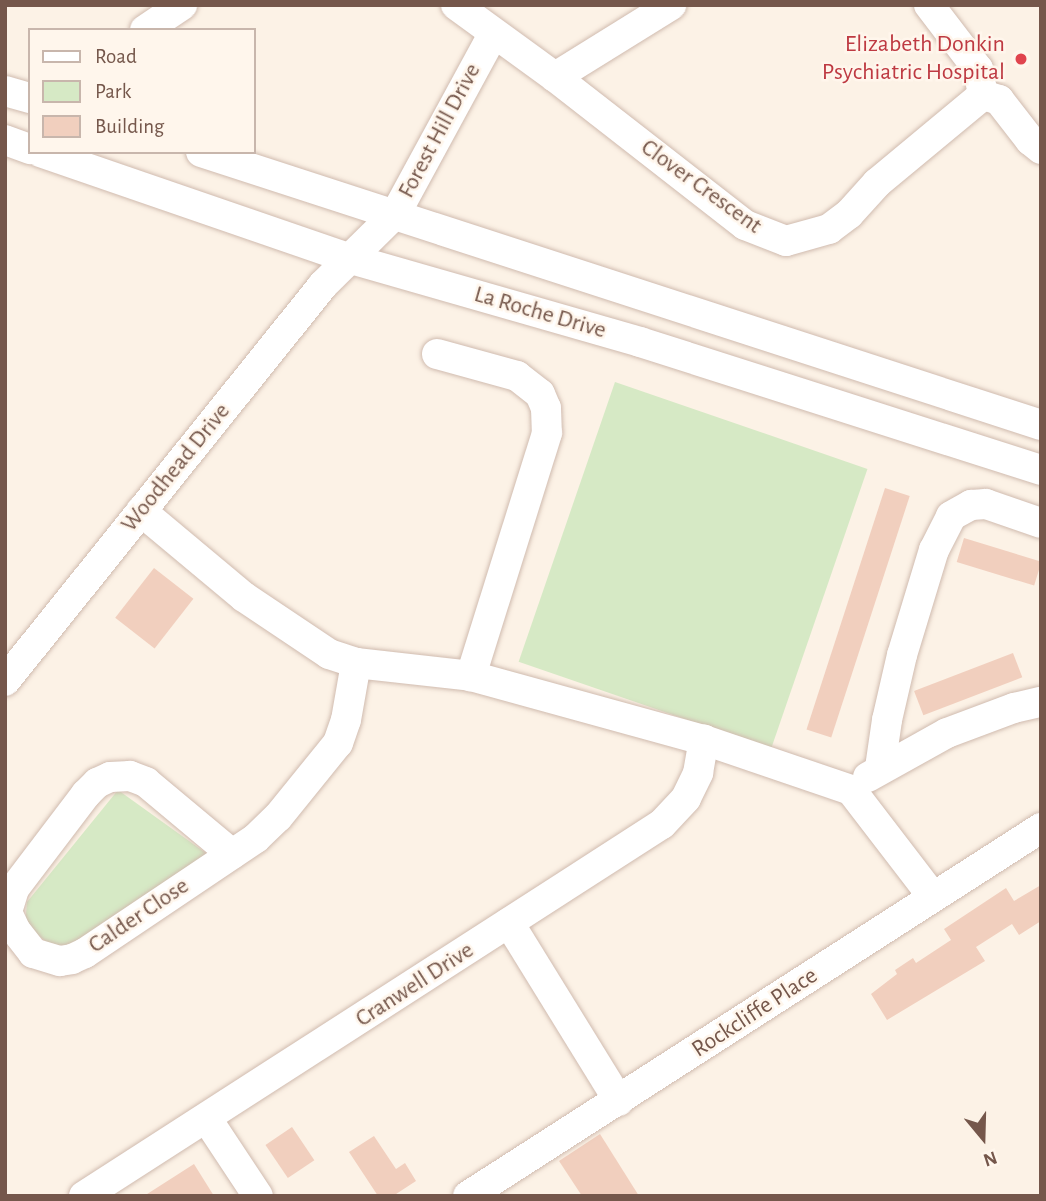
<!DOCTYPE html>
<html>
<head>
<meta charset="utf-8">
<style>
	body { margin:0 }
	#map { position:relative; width:1046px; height:1201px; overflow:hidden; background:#fcf2e6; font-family:"Alegreya Sans",sans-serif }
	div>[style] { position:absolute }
	.green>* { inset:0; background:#d6e9c5; transform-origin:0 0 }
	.building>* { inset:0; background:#f1cfbe; transform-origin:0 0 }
	.roads { filter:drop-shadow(0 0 2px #d0bbaf) drop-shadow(0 0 2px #d0bbaf) }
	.minor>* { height:30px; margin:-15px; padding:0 15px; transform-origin:15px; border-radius:15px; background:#fff }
	.dots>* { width:19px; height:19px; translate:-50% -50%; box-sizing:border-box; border:4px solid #fff6ec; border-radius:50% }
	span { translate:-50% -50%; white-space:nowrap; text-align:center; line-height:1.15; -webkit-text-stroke:5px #fff6ec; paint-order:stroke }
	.health-label { font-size:24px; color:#be3a42 }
	.right { translate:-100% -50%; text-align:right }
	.street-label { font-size:24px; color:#75574b }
	.frame { position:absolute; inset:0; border:7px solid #75574b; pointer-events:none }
	.legend { position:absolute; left:28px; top:28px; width:228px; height:126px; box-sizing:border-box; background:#fff6ec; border:2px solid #c8b6ac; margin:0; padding:9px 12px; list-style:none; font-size:21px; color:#75574b }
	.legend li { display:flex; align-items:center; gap:14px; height:35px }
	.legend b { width:35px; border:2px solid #c8b6ac }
	.north { position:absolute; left:948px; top:1103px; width:70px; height:70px; -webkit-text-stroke:5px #fff6ec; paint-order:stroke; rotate:161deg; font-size:19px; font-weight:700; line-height:28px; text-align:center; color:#75574b }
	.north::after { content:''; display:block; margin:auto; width:24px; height:32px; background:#75574b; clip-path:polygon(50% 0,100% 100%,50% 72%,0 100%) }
</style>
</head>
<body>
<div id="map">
	<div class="green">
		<i style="left:615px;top:382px;width:267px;height:296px;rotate:19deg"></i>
		<i style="clip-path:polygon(118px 790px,210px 856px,62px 954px,25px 925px,27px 902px)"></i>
	</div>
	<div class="building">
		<i style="left:885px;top:488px;width:26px;height:254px;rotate:18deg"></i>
		<i style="left:964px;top:538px;width:81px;height:25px;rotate:17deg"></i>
		<i style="left:154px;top:568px;width:50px;height:63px;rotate:38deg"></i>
		<i style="left:1013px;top:653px;width:26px;height:106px;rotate:69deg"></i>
		<i style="clip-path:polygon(1041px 885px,1041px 921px,1019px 935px,1012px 924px,976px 947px,985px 961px,887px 1020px,871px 994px,897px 974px,895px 970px,913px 958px,916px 963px,951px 940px,944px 929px,1006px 888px,1014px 901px)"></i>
		<i style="left:292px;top:1127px;width:40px;height:32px;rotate:56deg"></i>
		<i style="clip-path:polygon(600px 1134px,639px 1196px,582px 1196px,559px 1161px)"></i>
		<i style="clip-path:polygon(374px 1136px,396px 1169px,405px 1163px,416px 1181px,393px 1196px,378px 1196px,349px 1152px)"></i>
		<i style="clip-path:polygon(194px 1164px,214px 1196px,144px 1196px)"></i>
	</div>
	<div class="roads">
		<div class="minor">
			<i style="left:456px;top:5px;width:122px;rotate:36deg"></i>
			<i style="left:555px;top:77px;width:241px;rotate:37.9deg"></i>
			<i style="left:745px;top:225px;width:44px;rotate:21.3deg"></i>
			<i style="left:786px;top:241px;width:45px;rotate:-15.6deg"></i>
			<i style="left:829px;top:229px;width:25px;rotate:-37deg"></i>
			<i style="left:849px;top:214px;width:42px;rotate:-47.9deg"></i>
			<i style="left:877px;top:183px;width:138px;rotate:-39.7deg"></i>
			<i style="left:983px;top:95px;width:17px;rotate:17deg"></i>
			<i style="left:999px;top:100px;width:51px;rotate:52.2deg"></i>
			<i style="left:1030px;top:140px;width:14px;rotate:39deg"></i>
			<i style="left:929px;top:5px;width:81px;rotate:52.6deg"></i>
			<i style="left:978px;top:69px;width:26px;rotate:79deg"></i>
			<i style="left:145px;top:30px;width:45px;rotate:-34deg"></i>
			<i style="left:555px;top:77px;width:137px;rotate:-31.8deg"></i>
			<i style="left:5px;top:91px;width:26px;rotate:16deg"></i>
			<i style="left:5px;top:140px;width:27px;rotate:20deg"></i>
			<i style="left:40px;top:152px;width:329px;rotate:19deg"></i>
			<i style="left:351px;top:259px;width:301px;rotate:16deg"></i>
			<i style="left:640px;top:342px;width:421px;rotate:17.7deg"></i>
			<i style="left:201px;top:152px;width:883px;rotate:18deg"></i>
			<i style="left:437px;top:354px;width:83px;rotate:15.4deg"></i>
			<i style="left:517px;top:376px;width:29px;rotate:38deg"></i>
			<i style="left:540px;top:394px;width:15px;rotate:67deg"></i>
			<i style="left:546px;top:408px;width:25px;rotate:88deg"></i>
			<i style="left:547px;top:433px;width:255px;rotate:107.4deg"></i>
			<i style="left:141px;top:511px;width:134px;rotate:39.9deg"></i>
			<i style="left:244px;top:597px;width:102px;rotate:33.8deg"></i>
			<i style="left:329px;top:654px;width:28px;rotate:18deg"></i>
			<i style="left:356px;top:663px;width:116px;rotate:6.4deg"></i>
			<i style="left:471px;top:676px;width:242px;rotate:15.4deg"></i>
			<i style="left:704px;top:740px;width:155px;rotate:18.8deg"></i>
			<i style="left:851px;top:790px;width:135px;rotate:52.5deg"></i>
			<i style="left:5px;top:681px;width:508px;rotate:-51.23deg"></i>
			<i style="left:323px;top:285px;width:103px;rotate:-44.6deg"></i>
			<i style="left:396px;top:213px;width:204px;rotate:-61.5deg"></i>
			<i style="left:880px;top:768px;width:49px;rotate:-81.7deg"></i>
			<i style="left:887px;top:720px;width:67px;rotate:-77deg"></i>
			<i style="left:902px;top:655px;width:110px;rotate:-73.1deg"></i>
			<i style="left:934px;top:550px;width:38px;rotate:-63deg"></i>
			<i style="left:951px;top:516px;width:23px;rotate:-29deg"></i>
			<i style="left:971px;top:505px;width:15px;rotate:-4deg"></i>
			<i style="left:986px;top:504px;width:58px;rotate:19.1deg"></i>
			<i style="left:868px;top:777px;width:90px;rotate:-29.1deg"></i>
			<i style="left:947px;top:733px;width:72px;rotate:-20.5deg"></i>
			<i style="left:1014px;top:708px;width:28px;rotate:-13deg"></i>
			<i style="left:232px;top:854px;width:112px;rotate:-140.1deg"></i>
			<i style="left:146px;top:782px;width:17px;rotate:-159deg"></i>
			<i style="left:130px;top:776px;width:20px;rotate:177deg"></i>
			<i style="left:110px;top:777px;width:14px;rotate:155deg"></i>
			<i style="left:97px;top:783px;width:16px;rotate:135deg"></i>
			<i style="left:86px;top:794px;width:119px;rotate:127.2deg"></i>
			<i style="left:14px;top:889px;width:24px;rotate:107deg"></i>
			<i style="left:7px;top:912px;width:21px;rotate:65deg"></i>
			<i style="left:16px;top:931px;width:28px;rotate:52deg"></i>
			<i style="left:33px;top:953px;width:28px;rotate:17deg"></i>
			<i style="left:60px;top:961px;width:12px;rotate:-9deg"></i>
			<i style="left:72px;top:959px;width:14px;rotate:-25deg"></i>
			<i style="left:85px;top:953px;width:206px;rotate:-33.9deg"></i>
			<i style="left:256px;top:838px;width:30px;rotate:-44deg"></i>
			<i style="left:278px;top:817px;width:95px;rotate:-51deg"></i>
			<i style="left:338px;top:743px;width:24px;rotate:-71deg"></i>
			<i style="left:346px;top:720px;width:58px;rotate:-80deg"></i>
			<i style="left:509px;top:923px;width:209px;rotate:58.3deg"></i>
			<i style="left:207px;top:1119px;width:92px;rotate:56.5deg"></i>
			<i style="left:84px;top:1196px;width:687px;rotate:-32.77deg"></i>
			<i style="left:662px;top:824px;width:35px;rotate:-47deg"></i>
			<i style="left:686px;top:798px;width:28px;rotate:-64deg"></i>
			<i style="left:698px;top:773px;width:34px;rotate:-80deg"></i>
			<i style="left:468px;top:1196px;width:681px;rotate:-32.71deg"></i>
		</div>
	</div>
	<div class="dots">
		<i style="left:1021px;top:59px;background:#e0444e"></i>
	</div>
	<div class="health-label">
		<span class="right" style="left:1005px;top:59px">Elizabeth Donkin<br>Psychiatric Hospital</span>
	</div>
	<div class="street-label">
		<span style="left:440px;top:131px;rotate:-62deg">Forest Hill Drive</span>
		<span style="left:701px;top:187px;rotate:36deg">Clover Crescent</span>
		<span style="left:540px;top:313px;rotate:16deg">La Roche Drive</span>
		<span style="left:176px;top:468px;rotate:-51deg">Woodhead Drive</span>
		<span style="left:139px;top:916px;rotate:-34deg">Calder Close</span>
		<span style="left:415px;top:985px;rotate:-33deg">Cranwell Drive</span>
		<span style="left:755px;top:1013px;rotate:-33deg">Rockcliffe Place</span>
	</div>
	<div class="frame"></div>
	<ul class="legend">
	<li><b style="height:9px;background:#fff"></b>Road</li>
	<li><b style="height:19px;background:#d6e9c5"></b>Park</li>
	<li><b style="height:19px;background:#f1cfbe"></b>Building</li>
	</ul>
	<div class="north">N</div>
</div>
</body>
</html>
